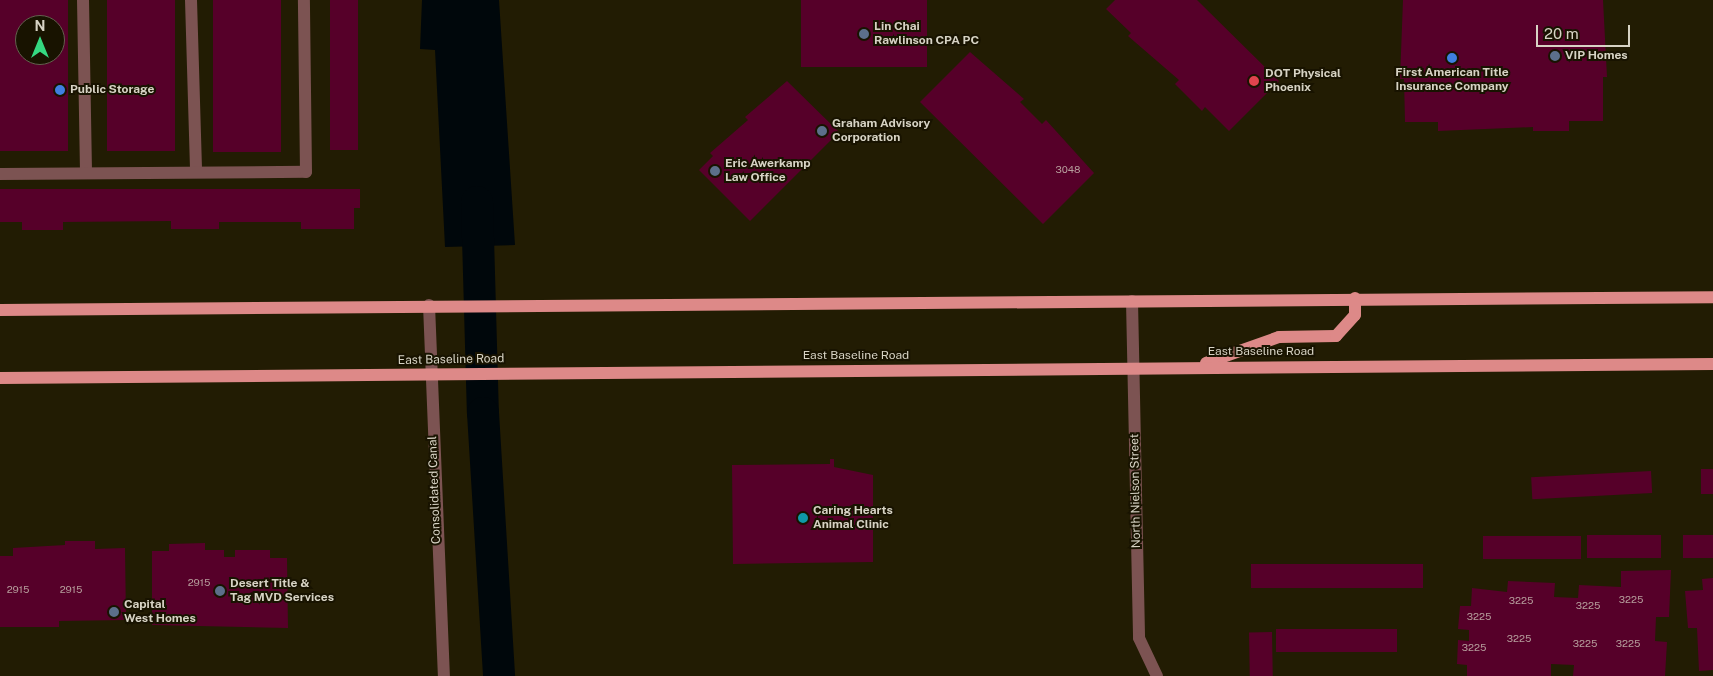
<!DOCTYPE html>
<html>
<head>
<meta charset="utf-8">
<style>
	body { margin:0 }
	#map { position:relative; width:1713px; height:676px; overflow:hidden; background:#221c03; font-family:"Public Sans",sans-serif }
	div>[style] { position:absolute }
	.water>* { inset:0; background:#00070b }
	.canal>* { height:32px; margin:-16px; padding:0 16px; transform-origin:16px; border-radius:16px; background:#00070b }
	.building>* { inset:0; background:#560029; transform-origin:0 0 }
	.lane>* { height:12px; margin:-6px; padding:0 6px; transform-origin:6px; border-radius:6px; background:#7c5352 }
	.street>* { height:12px; margin:-6px; padding:0 6px; transform-origin:6px; border-radius:6px; background:#7c5352 }
	.primary>* { height:12px; margin:-6px; padding:0 6px; transform-origin:6px; border-radius:6px; background:#dd8988 }
	.dots>* { width:14px; height:14px; translate:-50% -50%; box-sizing:border-box; border:2px solid #181300; border-radius:50% }
	span { translate:-50% -50%; white-space:nowrap; text-align:center; line-height:1.15; -webkit-text-stroke:4px #181300; paint-order:stroke }
	.number-label { font-size:10px; color:#b79e9d }
	.number-label span { -webkit-text-stroke-width:0 }
	.poi-label { font-size:12px; color:#d7d3c4; font-weight:700 }
	.left { translate:0 -50%; text-align:left }
	.street-label { font-size:12px; color:#d7d3c4 }
	.north { position:absolute; left:15px; top:15px; width:50px; height:50px; box-sizing:border-box; background:#181300; border:1px solid #64604e; border-radius:50%; rotate:0deg; font-size:14px; font-weight:700; line-height:20px; text-align:center; color:#d7d3c4 }
	.north::after { content:''; display:block; margin:auto; width:18px; height:22px; background:#35d881; clip-path:polygon(50% 0,100% 100%,50% 72%,0 100%) }
	.scale { position:absolute; left:1536px; top:25px; width:94px; height:22px; box-sizing:border-box; border:2px solid #d7d3c4; border-top:0; padding-left:6px; font-size:15px; line-height:18px; white-space:nowrap; color:#d7d3c4; -webkit-text-stroke:4px #181300; paint-order:stroke }
</style>
</head>
<body>
<div id="map">
	<div class="water">
		<i style="clip-path:polygon(422px 0,499px 0,515px 245px,445px 247px,435px 50px,420px 49px)"></i>
	</div>
	<div class="canal">
		<i style="left:477px;top:202px;width:211px;rotate:88.4deg"></i>
		<i style="left:483px;top:413px;width:263px;rotate:86.5deg"></i>
	</div>
	<div class="building">
		<i style="clip-path:polygon(evenodd,0 0,68px 0,68px 151px,0 151px,0 0,25px 25px,55px 25px,55px 55px,25px 55px,25px 25px)"></i>
		<i style="left:107px;top:0;width:68px;height:151px"></i>
		<i style="left:213px;top:0;width:68px;height:152px"></i>
		<i style="left:330px;top:0;width:28px;height:150px"></i>
		<i style="left:801px;top:0;width:126px;height:67px"></i>
		<i style="clip-path:polygon(1115px 0,1197px 0,1279px 81px,1229px 131px,1205px 107px,1202px 111px,1175px 84px,1179px 80px,1128px 36px,1131px 33px,1106px 9px)"></i>
		<i style="clip-path:polygon(1403px 0,1603px 0,1607px 77px,1603px 77px,1603px 121px,1569px 121px,1569px 131px,1533px 131px,1533px 127px,1438px 131px,1438px 122px,1405px 122px,1404px 79px,1400px 79px)"></i>
		<i style="clip-path:polygon(970px 52px,1024px 99px,1020px 102px,1042px 124px,1046px 120px,1094px 173px,1043px 224px,920px 102px)"></i>
		<i style="clip-path:polygon(787px 81px,839px 132px,750px 221px,699px 170px,713px 156px,710px 153px,748px 120px,745px 117px)"></i>
		<i style="clip-path:polygon(0 189px,360px 189px,360px 208px,354px 208px,354px 229px,301px 229px,301px 222px,219px 222px,219px 229px,171px 229px,171px 221px,63px 222px,63px 230px,22px 230px,22px 222px,0 222px)"></i>
		<i style="clip-path:polygon(830px 459px,834px 459px,834px 467px,873px 475px,873px 562px,733px 564px,732px 465px,830px 464px)"></i>
		<i style="left:1713px;top:469px;width:25px;height:12px;rotate:90deg"></i>
		<i style="left:1651px;top:471px;width:22px;height:120px;rotate:87deg"></i>
		<i style="left:1661px;top:535px;width:23px;height:74px;rotate:90deg"></i>
		<i style="left:1683px;top:535px;width:30px;height:23px"></i>
		<i style="left:1483px;top:536px;width:98px;height:23px"></i>
		<i style="clip-path:polygon(65px 541px,95px 541px,95px 549px,125px 548px,126px 620px,59px 621px,59px 627px,0 627px,0 556px,13px 556px,13px 548px,65px 545px)"></i>
		<i style="clip-path:polygon(205px 543px,205px 550px,224px 550px,224px 557px,235px 557px,235px 550px,270px 550px,270px 558px,287px 558px,288px 628px,152px 625px,152px 551px,169px 551px,169px 544px)"></i>
		<i style="left:1251px;top:564px;width:172px;height:24px"></i>
		<i style="clip-path:polygon(1671px 570px,1669px 617px,1656px 617px,1655px 641px,1667px 642px,1665px 676px,1573px 676px,1574px 665px,1551px 664px,1551px 676px,1467px 676px,1467px 665px,1457px 664px,1458px 640px,1469px 641px,1469px 630px,1458px 629px,1460px 606px,1471px 606px,1472px 588px,1507px 592px,1508px 581px,1555px 583px,1554px 597px,1578px 598px,1579px 585px,1621px 587px,1621px 571px)"></i>
		<i style="clip-path:polygon(1713px 578px,1713px 670px,1699px 671px,1697px 628px,1688px 628px,1685px 591px,1703px 590px,1702px 579px)"></i>
		<i style="left:1397px;top:629px;width:23px;height:121px;rotate:90deg"></i>
		<i style="left:1272px;top:632px;width:44px;height:23px;rotate:89deg"></i>
	</div>
	<div class="lane">
		<i style="left:83px;top:0;width:173px;rotate:89deg"></i>
		<i style="left:191px;top:0;width:172px;rotate:88.3deg"></i>
		<i style="left:0;top:174px;width:306px;rotate:-0.4deg"></i>
		<i style="left:306px;top:172px;width:172px;rotate:-90.7deg"></i>
		<i style="left:429px;top:305px;width:371px;rotate:87.7deg"></i>
	</div>
	<div class="street">
		<i style="left:1132px;top:301px;width:337px;rotate:88.8deg"></i>
		<i style="left:1139px;top:638px;width:42px;rotate:64.7deg"></i>
	</div>
	<div class="primary">
		<i style="left:0;top:310px;width:1713px;rotate:-0.43deg"></i>
		<i style="left:1206px;top:363px;width:77px;rotate:-19.6deg"></i>
		<i style="left:1279px;top:337px;width:57px;rotate:-1deg"></i>
		<i style="left:1336px;top:336px;width:28px;rotate:-48deg"></i>
		<i style="left:1355px;top:315px;width:17px;rotate:-90deg"></i>
		<i style="left:0;top:378px;width:1713px;rotate:-0.47deg"></i>
	</div>
	<div class="dots">
		<i style="left:864px;top:34px;background:#5c6f8a"></i>
		<i style="left:1555px;top:56px;background:#5c6f8a"></i>
		<i style="left:1452px;top:58px;background:#3f7fe0"></i>
		<i style="left:1254px;top:81px;background:#e0444e"></i>
		<i style="left:60px;top:90px;background:#3f7fe0"></i>
		<i style="left:822px;top:131px;background:#5c6f8a"></i>
		<i style="left:715px;top:171px;background:#5c6f8a"></i>
		<i style="left:803px;top:518px;background:#0f9aa8"></i>
		<i style="left:220px;top:591px;background:#5c6f8a"></i>
		<i style="left:114px;top:612px;background:#5c6f8a"></i>
	</div>
	<div class="number-label">
		<span style="left:1068px;top:170px">3048</span>
		<span style="left:199px;top:583px">2915</span>
		<span style="left:18px;top:590px">2915</span>
		<span style="left:71px;top:590px">2915</span>
		<span style="left:1631px;top:600px">3225</span>
		<span style="left:1521px;top:601px">3225</span>
		<span style="left:1588px;top:606px">3225</span>
		<span style="left:1479px;top:617px">3225</span>
		<span style="left:1519px;top:639px">3225</span>
		<span style="left:1585px;top:644px">3225</span>
		<span style="left:1628px;top:644px">3225</span>
		<span style="left:1474px;top:648px">3225</span>
	</div>
	<div class="poi-label">
		<span class="left" style="left:874px;top:34px">Lin Chai<br>Rawlinson CPA PC</span>
		<span class="left" style="left:1565px;top:56px">VIP Homes</span>
		<span style="left:1452px;top:80px">First American Title<br>Insurance Company</span>
		<span class="left" style="left:1265px;top:81px">DOT Physical<br>Phoenix</span>
		<span class="left" style="left:70px;top:90px">Public Storage</span>
		<span class="left" style="left:832px;top:131px">Graham Advisory<br>Corporation</span>
		<span class="left" style="left:725px;top:171px">Eric Awerkamp<br>Law Office</span>
		<span class="left" style="left:813px;top:518px">Caring Hearts<br>Animal Clinic</span>
		<span class="left" style="left:230px;top:591px">Desert Title &amp;<br>Tag MVD Services</span>
		<span class="left" style="left:124px;top:612px">Capital<br>West Homes</span>
	</div>
	<div class="street-label">
		<span style="left:1261px;top:352px">East Baseline Road</span>
		<span style="left:856px;top:356px">East Baseline Road</span>
		<span style="left:451px;top:360px;rotate:-1deg">East Baseline Road</span>
		<span style="left:435px;top:490px;rotate:-92deg">Consolidated Canal</span>
		<span style="left:1136px;top:491px;rotate:-91deg">North Nielson Street</span>
	</div>
	<div class="north">N</div>
	<div class="scale">20 m</div>
</div>
</body>
</html>
